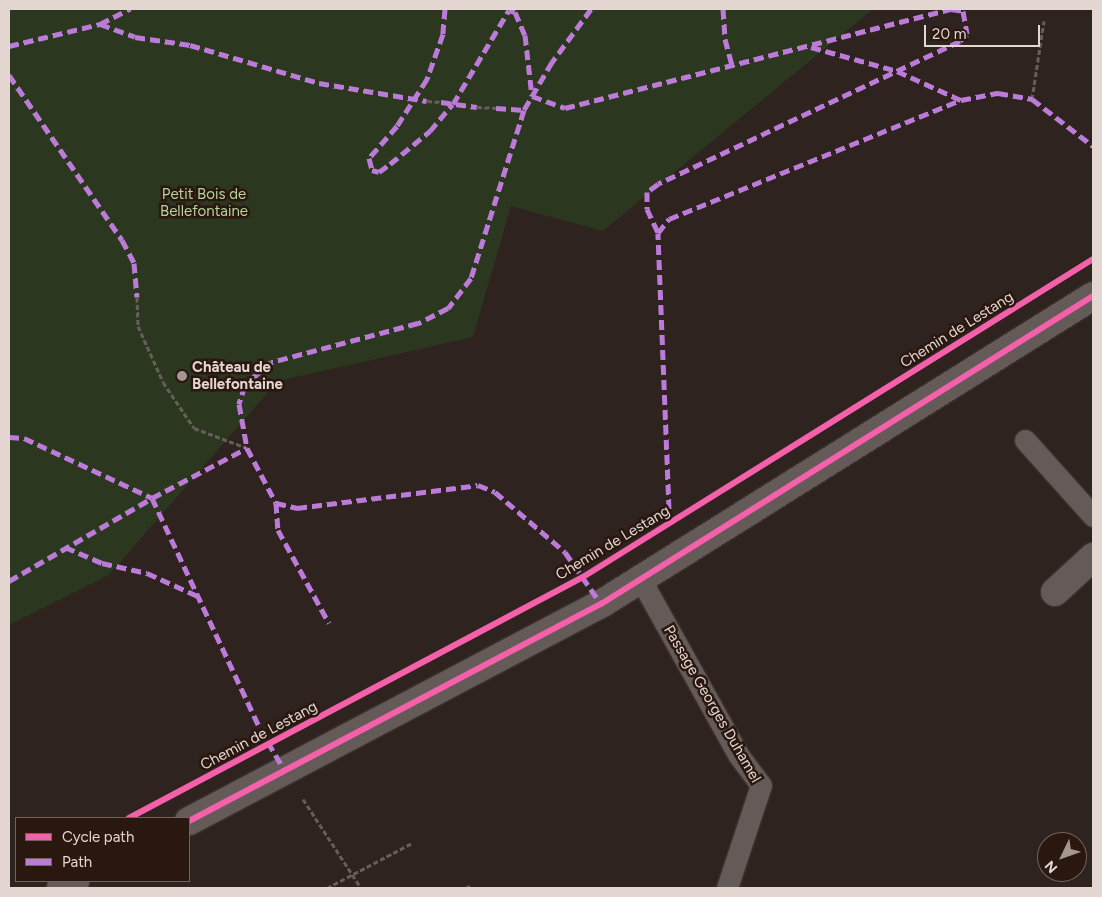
<!DOCTYPE html>
<html>
<head>
<meta charset="utf-8">
<style>
	body { margin:0 }
	#map { position:relative; width:1102px; height:897px; overflow:hidden; background:#2e231e; font-family:Figtree,sans-serif }
	div>[style] { position:absolute }
	.green>* { inset:0; background:#2c3720 }
	.path>* { height:3px; margin-top:-1.5px; transform-origin:0; background:repeating-linear-gradient(90deg,#675e5b 0 5px,transparent 0 7.5px) }
	.roads { filter:drop-shadow(0 0 1px #473d3a) drop-shadow(0 0 1px #473d3a) }
	.lane>* { height:21px; margin:-10.5px; padding:0 10.5px; transform-origin:10.5px; border-radius:10.5px; background:#645b58 }
	.street>* { height:28px; margin:-14px; padding:0 14px; transform-origin:14px; border-radius:14px; background:#645b58 }
	.quiet>* { height:5px; margin-top:-2.5px; transform-origin:0; background:repeating-linear-gradient(90deg,#bd7bd9 0 10px,transparent 0 15px) }
	.cycleway>* { height:6px; margin:-3px; padding:0 3px; transform-origin:3px; border-radius:3px; background:#f560ab }
	.dots>* { width:14px; height:14px; translate:-50% -50%; box-sizing:border-box; border:2px solid #2a170f; border-radius:50% }
	span { translate:-50% -50%; white-space:nowrap; text-align:center; line-height:1.15; -webkit-text-stroke:5px #2a170f; paint-order:stroke }
	.park-label { font-size:15px; color:#b4d49a }
	.street-label { font-size:15px; color:#e4d6d1 }
	.poi-label { font-size:15px; color:#e4d6d1; font-weight:700 }
	.left { translate:0 -50%; text-align:left }
	.frame { position:absolute; inset:0; border:10px solid #e4d6d1; pointer-events:none }
	.legend { position:absolute; left:15px; top:817px; width:175px; height:65px; box-sizing:border-box; background:#2a170f; border:1px solid #74635d; margin:0; padding:6px 9px; list-style:none; font-size:15px; color:#e4d6d1 }
	.legend li { display:flex; align-items:center; gap:10px; height:25px }
	.legend b { width:25px; border:1px solid #74635d }
	.north { position:absolute; left:1037px; top:832px; width:50px; height:50px; box-sizing:border-box; background:#2a170f; border:1px solid #74635d; border-radius:50%; rotate:228deg; font-size:14px; font-weight:700; line-height:20px; text-align:center; color:#e4d6d1 }
	.north::after { content:''; display:block; margin:auto; width:18px; height:22px; background:#a49792; clip-path:polygon(50% 0,100% 100%,50% 72%,0 100%) }
	.scale { position:absolute; left:924px; top:25px; width:116px; height:22px; box-sizing:border-box; border:2px solid #e4d6d1; border-top:0; padding-left:6px; font-size:15px; line-height:18px; white-space:nowrap; color:#e4d6d1; -webkit-text-stroke:4px #2a170f; paint-order:stroke }
</style>
</head>
<body>
<div id="map">
	<div class="green">
		<i style="clip-path:polygon(9px 9px,873px 9px,603px 231px,511px 206px,473px 337px,278px 381px,109px 575px,9px 625px)"></i>
	</div>
	<div class="path">
		<i style="left:1032px;top:99px;width:79px;rotate:-81.3deg"></i>
		<i style="left:427px;top:101px;width:14px;rotate:4deg"></i>
		<i style="left:477px;top:107px;width:19px;rotate:3deg"></i>
		<i style="left:137px;top:297px;width:29px;rotate:88deg"></i>
		<i style="left:138px;top:326px;width:61px;rotate:65.9deg"></i>
		<i style="left:163px;top:382px;width:55px;rotate:56deg"></i>
		<i style="left:194px;top:428px;width:57px;rotate:20.7deg"></i>
		<i style="left:303px;top:799px;width:106px;rotate:56.9deg"></i>
		<i style="left:327px;top:888px;width:96px;rotate:-27.9deg"></i>
		<i style="left:468px;top:888px;width:3px;rotate:-72deg"></i>
	</div>
	<div class="roads">
		<div class="lane">
			<i style="left:1025px;top:440px;width:102px;rotate:48.2deg"></i>
			<i style="left:641px;top:580px;width:201px;rotate:60.9deg"></i>
			<i style="left:739px;top:756px;width:36px;rotate:53deg"></i>
			<i style="left:761px;top:785px;width:108px;rotate:108.3deg"></i>
		</div>
		<div class="street">
			<i style="left:1055px;top:592px;width:52px;rotate:-42.6deg"></i>
			<i style="left:189px;top:821px;width:466px;rotate:-27.8deg"></i>
			<i style="left:601px;top:604px;width:580px;rotate:-32.05deg"></i>
			<i style="left:61px;top:888px;width:16px;rotate:-27deg"></i>
		</div>
	</div>
	<div class="quiet">
		<i style="left:445px;top:9px;width:25px;rotate:95deg"></i>
		<i style="left:443px;top:34px;width:48px;rotate:109.6deg"></i>
		<i style="left:427px;top:79px;width:56px;rotate:122.6deg"></i>
		<i style="left:397px;top:126px;width:43px;rotate:131.2deg"></i>
		<i style="left:369px;top:158px;width:12px;rotate:76deg"></i>
		<i style="left:372px;top:170px;width:7px;rotate:16deg"></i>
		<i style="left:379px;top:172px;width:14px;rotate:-36deg"></i>
		<i style="left:390px;top:164px;width:52px;rotate:-39.5deg"></i>
		<i style="left:430px;top:131px;width:35px;rotate:-50deg"></i>
		<i style="left:453px;top:104px;width:109px;rotate:-59.2deg"></i>
		<i style="left:509px;top:10px;width:6px;rotate:18deg"></i>
		<i style="left:515px;top:12px;width:25px;rotate:67deg"></i>
		<i style="left:525px;top:35px;width:61px;rotate:83.5deg"></i>
		<i style="left:532px;top:96px;width:35px;rotate:20deg"></i>
		<i style="left:565px;top:108px;width:398px;rotate:-14.4deg"></i>
		<i style="left:951px;top:9px;width:12px;rotate:9deg"></i>
		<i style="left:963px;top:11px;width:23px;rotate:80deg"></i>
		<i style="left:967px;top:34px;width:10px;rotate:135deg"></i>
		<i style="left:960px;top:41px;width:334px;rotate:154.7deg"></i>
		<i style="left:658px;top:184px;width:14px;rotate:144deg"></i>
		<i style="left:647px;top:192px;width:17px;rotate:90deg"></i>
		<i style="left:647px;top:209px;width:26px;rotate:65deg"></i>
		<i style="left:591px;top:9px;width:66px;rotate:126.3deg"></i>
		<i style="left:552px;top:62px;width:56px;rotate:120.3deg"></i>
		<i style="left:524px;top:110px;width:176px;rotate:107.5deg"></i>
		<i style="left:471px;top:278px;width:38px;rotate:127deg"></i>
		<i style="left:448px;top:308px;width:34px;rotate:153deg"></i>
		<i style="left:418px;top:323px;width:152px;rotate:165.1deg"></i>
		<i style="left:271px;top:362px;width:35px;rotate:139deg"></i>
		<i style="left:245px;top:385px;width:20px;rotate:108deg"></i>
		<i style="left:239px;top:404px;width:45px;rotate:79.7deg"></i>
		<i style="left:247px;top:448px;width:62px;rotate:62.2deg"></i>
		<i style="left:276px;top:503px;width:22px;rotate:13deg"></i>
		<i style="left:297px;top:508px;width:182px;rotate:-7.2deg"></i>
		<i style="left:478px;top:485px;width:18px;rotate:22deg"></i>
		<i style="left:495px;top:492px;width:92px;rotate:40.6deg"></i>
		<i style="left:565px;top:552px;width:63px;rotate:55.3deg"></i>
		<i style="left:723px;top:9px;width:30px;rotate:86deg"></i>
		<i style="left:725px;top:39px;width:28px;rotate:75deg"></i>
		<i style="left:100px;top:24px;width:37px;rotate:20deg"></i>
		<i style="left:135px;top:37px;width:56px;rotate:8.3deg"></i>
		<i style="left:190px;top:45px;width:134px;rotate:16.4deg"></i>
		<i style="left:319px;top:83px;width:109px;rotate:9.5deg"></i>
		<i style="left:9px;top:46px;width:94px;rotate:-13.6deg"></i>
		<i style="left:100px;top:24px;width:34px;rotate:-27deg"></i>
		<i style="left:811px;top:47px;width:89px;rotate:15.6deg"></i>
		<i style="left:897px;top:71px;width:70px;rotate:24.4deg"></i>
		<i style="left:9px;top:75px;width:200px;rotate:55.6deg"></i>
		<i style="left:122px;top:240px;width:26px;rotate:62deg"></i>
		<i style="left:134px;top:263px;width:34px;rotate:85deg"></i>
		<i style="left:441px;top:102px;width:36px;rotate:8deg"></i>
		<i style="left:496px;top:108px;width:28px;rotate:4deg"></i>
		<i style="left:9px;top:437px;width:15px;rotate:4deg"></i>
		<i style="left:24px;top:438px;width:141px;rotate:25.1deg"></i>
		<i style="left:152px;top:498px;width:255px;rotate:64.9deg"></i>
		<i style="left:260px;top:729px;width:49px;rotate:59.2deg"></i>
		<i style="left:276px;top:503px;width:27px;rotate:86deg"></i>
		<i style="left:278px;top:530px;width:106px;rotate:61.3deg"></i>
		<i style="left:669px;top:509px;width:276px;rotate:-92.3deg"></i>
		<i style="left:658px;top:233px;width:18px;rotate:-52deg"></i>
		<i style="left:669px;top:219px;width:315px;rotate:-22.2deg"></i>
		<i style="left:961px;top:100px;width:38px;rotate:-11deg"></i>
		<i style="left:998px;top:93px;width:35px;rotate:10deg"></i>
		<i style="left:1032px;top:99px;width:77px;rotate:37.6deg"></i>
		<i style="left:65px;top:547px;width:40px;rotate:23.4deg"></i>
		<i style="left:102px;top:563px;width:46px;rotate:12.5deg"></i>
		<i style="left:147px;top:573px;width:58px;rotate:24.4deg"></i>
		<i style="left:9px;top:581px;width:165px;rotate:-30.1deg"></i>
		<i style="left:152px;top:498px;width:107px;rotate:-27.8deg"></i>
	</div>
	<div class="cycleway">
		<i style="left:129px;top:818px;width:514px;rotate:-27.96deg"></i>
		<i style="left:583px;top:577px;width:601px;rotate:-31.94deg"></i>
		<i style="left:189px;top:821px;width:466px;rotate:-27.8deg"></i>
		<i style="left:601px;top:604px;width:580px;rotate:-32.05deg"></i>
	</div>
	<div class="dots">
		<i style="left:182px;top:376px;background:#a49792"></i>
	</div>
	<div class="park-label">
		<span style="left:204px;top:203px">Petit Bois de<br>Bellefontaine</span>
	</div>
	<div class="street-label">
		<span style="left:957px;top:330px;rotate:-32deg">Chemin de Lestang</span>
		<span style="left:613px;top:543px;rotate:-31deg">Chemin de Lestang</span>
		<span style="left:712px;top:704px;rotate:60deg">Passage Georges Duhamel</span>
		<span style="left:259px;top:736px;rotate:-28deg">Chemin de Lestang</span>
	</div>
	<div class="poi-label">
		<span class="left" style="left:192px;top:376px">Château de<br>Bellefontaine</span>
	</div>
	<div class="frame"></div>
	<ul class="legend">
	<li><b style="height:6px;background:#f560ab"></b>Cycle path</li>
	<li><b style="height:6px;background:#bd7bd9"></b>Path</li>
	</ul>
	<div class="north">N</div>
	<div class="scale">20 m</div>
</div>
</body>
</html>
